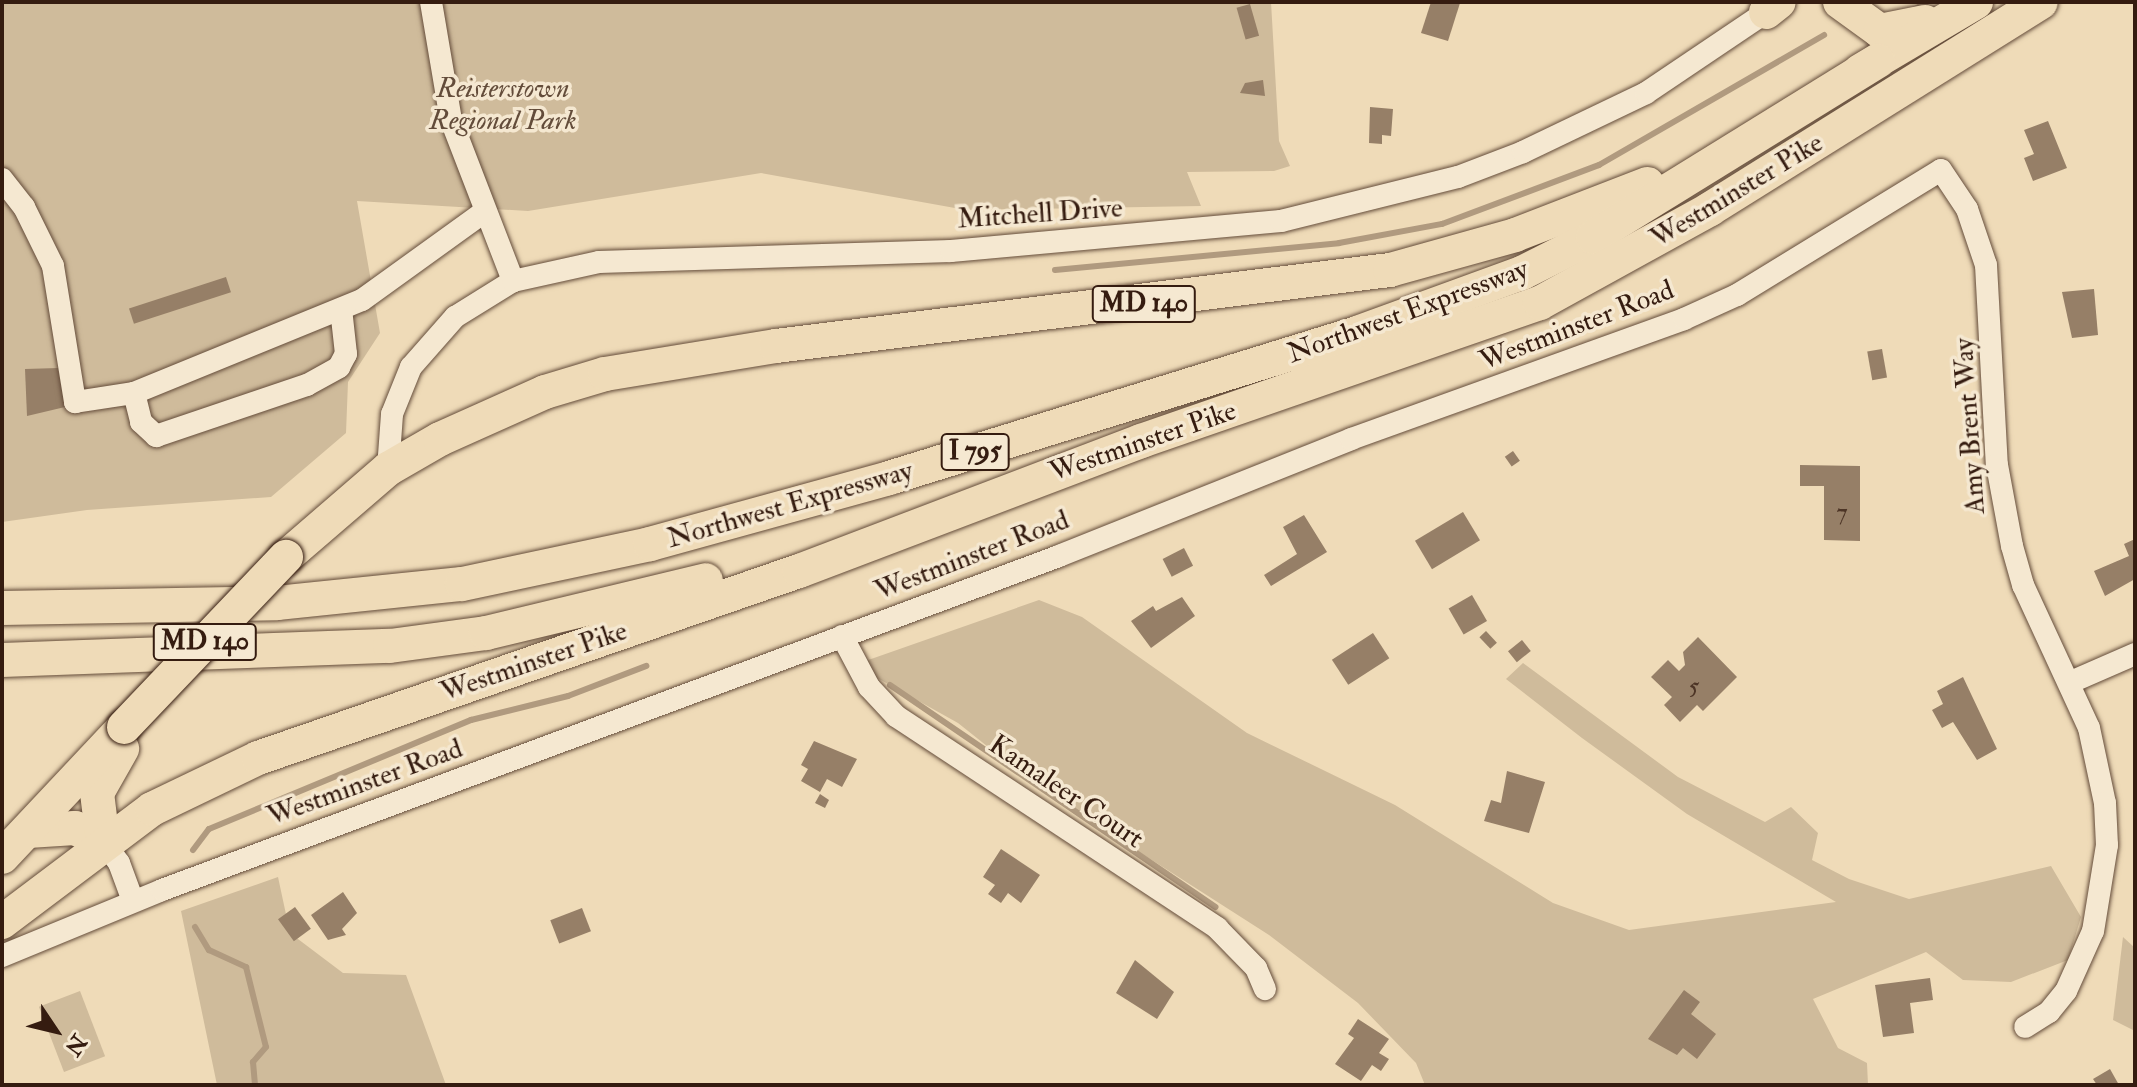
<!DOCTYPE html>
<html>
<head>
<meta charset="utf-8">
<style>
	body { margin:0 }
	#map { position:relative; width:2137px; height:1087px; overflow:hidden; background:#efdbb8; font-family:"IM FELL Double Pica",serif }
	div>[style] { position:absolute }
	.green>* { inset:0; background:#cfbb9b; transform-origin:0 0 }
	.stream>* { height:6px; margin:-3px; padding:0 3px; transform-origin:3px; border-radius:3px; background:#b09a7f }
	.building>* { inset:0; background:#967f67; transform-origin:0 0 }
	.roads { filter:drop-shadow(0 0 2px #644c3a) drop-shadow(0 0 2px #644c3a) }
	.minor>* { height:22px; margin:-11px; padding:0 11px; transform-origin:11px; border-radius:11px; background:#f5e8d1 }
	.highway>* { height:34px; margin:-17px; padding:0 17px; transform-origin:17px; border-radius:17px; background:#efdbb8 }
	.bridges { filter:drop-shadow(0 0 2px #351c10) drop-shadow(0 0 2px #351c10) }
	.highway-bridge>* { height:34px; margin:-17px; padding:0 17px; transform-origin:17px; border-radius:17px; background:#efdbb8 }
	span { translate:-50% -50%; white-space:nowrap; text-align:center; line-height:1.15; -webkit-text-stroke:7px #f5e8d1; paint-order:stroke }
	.number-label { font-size:24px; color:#4d3526 }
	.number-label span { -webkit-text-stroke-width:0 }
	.shield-label span { padding:2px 6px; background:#f5e8d1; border:2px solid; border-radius:6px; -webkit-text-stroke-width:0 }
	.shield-label { font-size:26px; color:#351c10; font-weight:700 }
	.park-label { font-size:28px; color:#634c3a; font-style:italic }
	.street-label { font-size:28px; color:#351c10 }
	.frame { position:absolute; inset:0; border:4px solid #351c10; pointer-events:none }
	.north { position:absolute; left:16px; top:991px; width:80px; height:80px; -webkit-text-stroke:6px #f5e8d1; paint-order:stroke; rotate:125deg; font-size:22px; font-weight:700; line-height:32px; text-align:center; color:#351c10 }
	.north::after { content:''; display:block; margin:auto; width:28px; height:36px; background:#351c10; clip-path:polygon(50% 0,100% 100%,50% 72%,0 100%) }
</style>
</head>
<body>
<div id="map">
	<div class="green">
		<i style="clip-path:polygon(2px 2px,1271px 2px,1279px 141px,1290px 166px,1274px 171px,1187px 172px,1201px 206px,966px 210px,761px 173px,528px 211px,357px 201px,380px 333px,348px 382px,346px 433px,271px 497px,87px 510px,2px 522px)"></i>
		<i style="clip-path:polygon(1039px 600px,1082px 617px,1247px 733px,1395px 805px,1553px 903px,1629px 930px,1836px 902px,1687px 814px,1582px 738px,1506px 679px,1523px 663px,1678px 777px,1765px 822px,1791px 807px,1818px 833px,1812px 860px,1849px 879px,1909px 899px,2051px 866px,2081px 917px,2068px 960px,2011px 982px,1963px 980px,1926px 952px,1813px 999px,1838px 1048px,1867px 1063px,1868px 1085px,1425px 1085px,1416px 1063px,1358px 1003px,1269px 935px,1041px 789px,958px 723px,854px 665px)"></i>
		<i style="clip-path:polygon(278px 877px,290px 933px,343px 973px,406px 975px,446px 1085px,217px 1085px,181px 911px)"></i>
		<i style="clip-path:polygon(2123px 937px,2135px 948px,2135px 1031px,2113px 1020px)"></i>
		<i style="left:80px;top:991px;width:70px;height:44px;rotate:69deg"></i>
	</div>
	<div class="stream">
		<i style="left:1915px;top:9px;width:14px;rotate:-30deg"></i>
		<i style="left:1055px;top:270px;width:285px;rotate:-5.4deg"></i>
		<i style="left:1339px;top:243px;width:105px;rotate:-10.5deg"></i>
		<i style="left:1442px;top:224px;width:168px;rotate:-20.6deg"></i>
		<i style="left:1599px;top:165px;width:260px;rotate:-30deg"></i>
		<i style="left:890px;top:685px;width:394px;rotate:34.3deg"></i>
		<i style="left:193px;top:850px;width:26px;rotate:-53deg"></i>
		<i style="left:209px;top:829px;width:284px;rotate:-22.6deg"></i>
		<i style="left:471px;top:720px;width:100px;rotate:-13.9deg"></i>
		<i style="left:568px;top:696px;width:84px;rotate:-21deg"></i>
		<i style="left:195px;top:927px;width:27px;rotate:59deg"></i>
		<i style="left:209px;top:950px;width:41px;rotate:24.7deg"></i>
		<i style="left:246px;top:967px;width:82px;rotate:76deg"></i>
		<i style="left:266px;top:1047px;width:20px;rotate:131deg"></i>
		<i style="left:253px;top:1062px;width:23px;rotate:85deg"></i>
	</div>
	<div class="building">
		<i style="clip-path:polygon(1431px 2px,1460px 3px,1448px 41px,1421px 33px)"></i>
		<i style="left:1250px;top:4px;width:33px;height:14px;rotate:74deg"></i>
		<i style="clip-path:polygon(1263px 80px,1265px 96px,1240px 93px,1245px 83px)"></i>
		<i style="clip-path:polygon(1370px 107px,1393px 109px,1391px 136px,1382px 135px,1382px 144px,1369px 143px)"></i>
		<i style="clip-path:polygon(2048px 121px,2067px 168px,2033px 181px,2024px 158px,2034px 154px,2024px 130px)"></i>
		<i style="left:226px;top:277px;width:16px;height:102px;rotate:72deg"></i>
		<i style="clip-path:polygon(2094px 289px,2098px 335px,2072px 338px,2062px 292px)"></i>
		<i style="left:1882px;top:349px;width:29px;height:15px;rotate:80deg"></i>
		<i style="clip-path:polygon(58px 368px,65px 407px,27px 416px,25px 369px)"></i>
		<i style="left:1513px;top:451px;width:12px;height:10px;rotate:55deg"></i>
		<i style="clip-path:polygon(1800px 465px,1860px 466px,1860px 541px,1824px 540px,1824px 486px,1800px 486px)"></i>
		<i style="left:1463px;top:512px;width:33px;height:56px;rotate:59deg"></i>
		<i style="clip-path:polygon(1304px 515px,1327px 552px,1271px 586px,1264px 575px,1297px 554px,1283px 527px)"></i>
		<i style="clip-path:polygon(2135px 539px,2135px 579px,2105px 596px,2094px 571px,2129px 556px,2124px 544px)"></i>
		<i style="left:1184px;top:548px;width:20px;height:24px;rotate:63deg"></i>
		<i style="left:1472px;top:595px;width:30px;height:27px;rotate:60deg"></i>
		<i style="clip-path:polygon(1182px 597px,1195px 616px,1151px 648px,1131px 621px,1153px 606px,1156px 611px)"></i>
		<i style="left:1486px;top:631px;width:16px;height:9px;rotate:47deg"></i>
		<i style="left:1373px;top:633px;width:30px;height:49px;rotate:57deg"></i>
		<i style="clip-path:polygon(1698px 637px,1737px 677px,1703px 711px,1697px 705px,1680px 722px,1664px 705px,1672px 697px,1651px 677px,1668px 660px,1679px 671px,1685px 665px,1683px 652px)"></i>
		<i style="left:1522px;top:640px;width:14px;height:18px;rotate:51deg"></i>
		<i style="clip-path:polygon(1963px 677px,1997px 749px,1977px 760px,1953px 722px,1942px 728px,1932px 710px,1943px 704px,1937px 691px)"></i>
		<i style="clip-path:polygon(814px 741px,857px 759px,842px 787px,827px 779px,820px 792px,801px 781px,808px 769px,801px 765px)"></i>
		<i style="clip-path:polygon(1507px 771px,1545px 782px,1529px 833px,1484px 821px,1491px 800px,1501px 803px)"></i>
		<i style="clip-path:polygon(820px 794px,829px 800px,825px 808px,815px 803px)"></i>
		<i style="clip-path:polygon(1001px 849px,1040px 875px,1021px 903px,1008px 893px,1001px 903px,988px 894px,995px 885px,983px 877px)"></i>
		<i style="clip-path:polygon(343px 892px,357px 913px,342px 929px,346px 935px,328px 940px,311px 915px)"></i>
		<i style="left:295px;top:907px;width:27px;height:21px;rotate:54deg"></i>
		<i style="left:582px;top:908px;width:25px;height:34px;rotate:69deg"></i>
		<i style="clip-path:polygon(1135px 960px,1174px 992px,1157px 1019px,1116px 993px)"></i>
		<i style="clip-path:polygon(1930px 978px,1933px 1000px,1910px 1003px,1914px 1033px,1883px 1037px,1875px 985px)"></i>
		<i style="clip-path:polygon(1684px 990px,1700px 1002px,1691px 1014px,1716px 1034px,1697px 1059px,1683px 1048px,1677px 1055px,1648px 1039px)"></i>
		<i style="clip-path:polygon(1358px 1019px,1389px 1039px,1379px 1053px,1389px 1059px,1381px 1071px,1372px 1065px,1361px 1081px,1335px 1064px,1354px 1038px,1348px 1034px)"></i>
		<i style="clip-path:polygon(2110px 1069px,2119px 1085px,2097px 1085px,2093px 1079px)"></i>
	</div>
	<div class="roads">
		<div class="minor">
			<i style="left:431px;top:2px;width:120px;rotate:80.4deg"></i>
			<i style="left:451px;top:120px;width:173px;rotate:68.9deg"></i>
			<i style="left:2px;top:179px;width:36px;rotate:52deg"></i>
			<i style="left:24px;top:207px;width:66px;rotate:63.8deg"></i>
			<i style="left:53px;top:266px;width:138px;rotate:80.8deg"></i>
			<i style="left:75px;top:402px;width:60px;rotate:-8.7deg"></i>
			<i style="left:134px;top:393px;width:246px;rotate:-22.2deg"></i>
			<i style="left:362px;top:300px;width:150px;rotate:-35.8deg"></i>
			<i style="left:134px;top:393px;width:30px;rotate:76deg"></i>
			<i style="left:141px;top:422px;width:21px;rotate:43deg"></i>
			<i style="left:156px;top:436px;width:159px;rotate:-18.7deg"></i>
			<i style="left:307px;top:385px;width:37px;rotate:-29deg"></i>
			<i style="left:339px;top:367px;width:15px;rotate:-62deg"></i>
			<i style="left:346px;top:354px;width:45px;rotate:-96.3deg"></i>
			<i style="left:388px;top:469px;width:55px;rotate:-85.8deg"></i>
			<i style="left:392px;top:414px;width:51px;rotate:-68deg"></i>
			<i style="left:411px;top:367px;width:67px;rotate:-48.7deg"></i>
			<i style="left:455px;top:317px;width:68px;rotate:-31.8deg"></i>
			<i style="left:513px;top:281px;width:88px;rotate:-12.5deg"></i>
			<i style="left:599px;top:262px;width:352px;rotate:-1.8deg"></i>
			<i style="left:951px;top:251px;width:331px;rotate:-5.2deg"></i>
			<i style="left:1281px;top:221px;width:182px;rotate:-14deg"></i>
			<i style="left:1458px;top:177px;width:70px;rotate:-21deg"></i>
			<i style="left:1523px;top:152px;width:136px;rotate:-25.6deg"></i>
			<i style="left:1646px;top:93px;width:145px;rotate:-34deg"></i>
			<i style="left:842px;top:636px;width:58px;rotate:62.1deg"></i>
			<i style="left:869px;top:687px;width:40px;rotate:47deg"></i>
			<i style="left:896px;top:716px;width:385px;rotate:33.4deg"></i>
			<i style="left:1217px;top:928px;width:56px;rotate:45.7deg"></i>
			<i style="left:1256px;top:968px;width:23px;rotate:67deg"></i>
			<i style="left:2071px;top:682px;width:70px;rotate:-23.6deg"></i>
			<i style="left:103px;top:841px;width:27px;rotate:54deg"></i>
			<i style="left:119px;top:863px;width:40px;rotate:69.8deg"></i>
			<i style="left:2px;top:956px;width:173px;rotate:-22.4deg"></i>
			<i style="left:162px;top:890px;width:957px;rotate:-20.42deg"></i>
			<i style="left:1059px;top:556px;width:315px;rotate:-21.8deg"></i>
			<i style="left:1351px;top:439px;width:354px;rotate:-19.8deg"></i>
			<i style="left:1684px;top:319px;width:58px;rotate:-24.4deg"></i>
			<i style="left:1737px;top:295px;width:239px;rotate:-31.5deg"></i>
			<i style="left:1941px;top:170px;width:47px;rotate:56.3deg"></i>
			<i style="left:1967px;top:209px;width:59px;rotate:71.3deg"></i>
			<i style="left:1986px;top:265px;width:200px;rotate:86.9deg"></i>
			<i style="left:1997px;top:465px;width:82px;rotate:79.5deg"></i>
			<i style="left:2012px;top:546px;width:41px;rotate:74.2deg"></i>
			<i style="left:2023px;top:585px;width:157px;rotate:65.2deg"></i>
			<i style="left:2089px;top:728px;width:77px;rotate:78deg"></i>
			<i style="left:2105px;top:803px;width:42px;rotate:87.3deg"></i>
			<i style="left:2107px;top:845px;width:87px;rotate:99.2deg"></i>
			<i style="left:2093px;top:931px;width:66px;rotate:114.2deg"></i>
			<i style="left:2066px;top:991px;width:27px;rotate:129deg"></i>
			<i style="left:2049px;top:1012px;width:28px;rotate:148deg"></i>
		</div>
		<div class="highway">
			<i style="left:1840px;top:2px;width:49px;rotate:35.9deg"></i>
			<i style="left:1880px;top:31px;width:46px;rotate:-11.3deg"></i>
			<i style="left:1766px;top:12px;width:16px;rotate:-38deg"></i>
			<i style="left:1860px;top:71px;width:135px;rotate:-30.7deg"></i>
			<i style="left:286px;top:557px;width:135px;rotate:-40.8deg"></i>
			<i style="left:388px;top:469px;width:60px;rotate:-30deg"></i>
			<i style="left:440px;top:439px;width:115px;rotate:-24.1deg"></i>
			<i style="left:545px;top:392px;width:63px;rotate:-16.7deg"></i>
			<i style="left:605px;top:374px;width:173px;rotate:-9.3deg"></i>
			<i style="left:776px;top:346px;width:619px;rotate:-7.06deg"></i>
			<i style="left:1390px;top:270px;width:130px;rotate:-15.6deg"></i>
			<i style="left:1515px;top:235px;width:142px;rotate:-21.1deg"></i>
			<i style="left:2px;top:608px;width:275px;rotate:-1deg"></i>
			<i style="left:277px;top:603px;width:186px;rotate:-5.9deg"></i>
			<i style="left:462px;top:584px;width:192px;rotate:-12deg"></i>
			<i style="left:650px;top:544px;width:248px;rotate:-15.4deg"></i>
			<i style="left:889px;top:478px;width:490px;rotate:-17.2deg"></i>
			<i style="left:1357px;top:333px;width:176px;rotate:-20deg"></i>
			<i style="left:1522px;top:273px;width:80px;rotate:-26.9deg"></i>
			<i style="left:1593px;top:237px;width:335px;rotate:-31.7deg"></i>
			<i style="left:2px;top:660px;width:388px;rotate:-2.1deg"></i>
			<i style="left:390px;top:646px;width:97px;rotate:-7.7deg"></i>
			<i style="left:486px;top:633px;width:226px;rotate:-13.5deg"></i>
			<i style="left:28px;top:831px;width:47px;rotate:-3.7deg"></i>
			<i style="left:75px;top:828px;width:31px;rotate:25deg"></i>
			<i style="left:103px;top:841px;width:48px;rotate:-97.1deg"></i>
			<i style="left:97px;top:793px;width:51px;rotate:-60.4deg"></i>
			<i style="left:2px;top:857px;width:178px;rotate:-46.8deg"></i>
			<i style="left:2px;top:922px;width:188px;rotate:-37deg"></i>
			<i style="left:152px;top:809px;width:118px;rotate:-25.7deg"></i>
			<i style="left:258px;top:758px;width:572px;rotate:-19.07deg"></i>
			<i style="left:799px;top:571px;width:366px;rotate:-20.8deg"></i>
			<i style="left:1141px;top:441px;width:422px;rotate:-19.1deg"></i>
			<i style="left:1540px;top:303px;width:194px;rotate:-28.9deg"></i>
			<i style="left:1710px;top:209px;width:390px;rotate:-32deg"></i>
		</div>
	</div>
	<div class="bridges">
		<div class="highway-bridge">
			<i style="left:124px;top:727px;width:235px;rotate:-46.4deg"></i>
		</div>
	</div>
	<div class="number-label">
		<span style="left:1842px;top:513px">7</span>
		<span style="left:1694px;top:687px">5</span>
	</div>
	<div class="shield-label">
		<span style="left:1144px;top:304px">MD 140</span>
		<span style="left:975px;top:452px">I 795</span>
		<span style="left:205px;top:642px">MD 140</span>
	</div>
	<div class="park-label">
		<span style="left:503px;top:105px">Reisterstown<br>Regional Park</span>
	</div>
	<div class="street-label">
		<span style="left:1737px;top:191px;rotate:-31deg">Westminster Pike</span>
		<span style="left:1040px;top:214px;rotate:-4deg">Mitchell Drive</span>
		<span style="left:1408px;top:312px;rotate:-20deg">Northwest Expressway</span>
		<span style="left:1577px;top:326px;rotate:-21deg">Westminster Road</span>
		<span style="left:1970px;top:426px;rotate:-94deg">Amy Brent Way</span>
		<span style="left:1143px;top:442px;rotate:-19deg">Westminster Pike</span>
		<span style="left:790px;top:505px;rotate:-16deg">Northwest Expressway</span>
		<span style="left:972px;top:556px;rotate:-21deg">Westminster Road</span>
		<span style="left:534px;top:662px;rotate:-19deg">Westminster Pike</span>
		<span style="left:365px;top:783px;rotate:-20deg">Westminster Road</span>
		<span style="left:1066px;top:792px;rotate:34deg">Kamaleer Court</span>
	</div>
	<div class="frame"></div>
	<div class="north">N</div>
</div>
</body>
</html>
